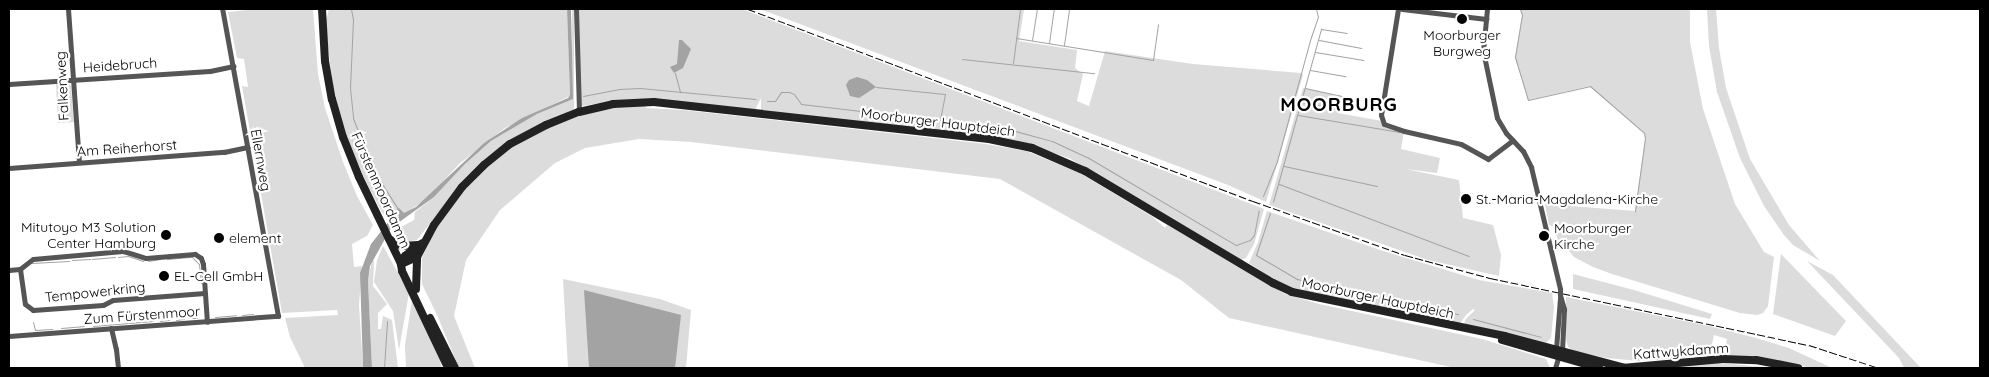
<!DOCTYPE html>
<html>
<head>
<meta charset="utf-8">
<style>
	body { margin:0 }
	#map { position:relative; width:1989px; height:377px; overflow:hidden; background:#fff; font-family:Quicksand,sans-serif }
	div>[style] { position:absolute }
	.green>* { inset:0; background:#dcdcdc }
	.water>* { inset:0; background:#a3a3a3 }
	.stream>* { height:1px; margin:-0.5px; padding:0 0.5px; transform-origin:0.5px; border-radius:0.5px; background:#a3a3a3 }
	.street>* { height:5px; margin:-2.5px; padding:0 2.5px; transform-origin:2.5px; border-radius:2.5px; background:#555 }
	.secondary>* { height:8px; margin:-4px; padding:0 4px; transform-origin:4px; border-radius:4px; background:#222 }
	.rail>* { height:1px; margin-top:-0.5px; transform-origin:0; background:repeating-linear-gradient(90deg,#000 0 8px,transparent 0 10.5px) }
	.street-bridge>* { height:5px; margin:-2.5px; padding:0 2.5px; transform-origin:2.5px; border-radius:2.5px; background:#555 }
	.dots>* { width:14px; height:14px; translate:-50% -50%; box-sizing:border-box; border:2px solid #fff; border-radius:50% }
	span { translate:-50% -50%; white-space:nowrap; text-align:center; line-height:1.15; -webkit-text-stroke:4.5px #fff; paint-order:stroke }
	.poi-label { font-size:14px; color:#000 }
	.left { translate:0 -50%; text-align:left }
	.right { translate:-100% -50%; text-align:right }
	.street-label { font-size:14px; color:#000 }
	.district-label { font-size:19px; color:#000; font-weight:700; letter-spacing:1px }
	.frame { position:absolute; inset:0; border:10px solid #000; pointer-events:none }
</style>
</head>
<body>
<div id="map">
	<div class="green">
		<i style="clip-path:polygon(259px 9px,313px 9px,318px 74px,325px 108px,343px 162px,357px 196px,373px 225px,367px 236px,352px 244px,354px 267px,362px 266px,359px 305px,363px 368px,305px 368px,290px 337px,285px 318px,338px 315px,337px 310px,282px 313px,242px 86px,248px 87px,244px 59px,237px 58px,228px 12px)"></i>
		<i style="clip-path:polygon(329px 9px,567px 9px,570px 96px,505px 128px,459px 164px,429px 197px,406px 213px,402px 213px,399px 208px,397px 209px,400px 216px,390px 220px,383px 214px,369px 188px,351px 148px,339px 111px,333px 86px,325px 25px)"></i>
		<i style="clip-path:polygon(572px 9px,574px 9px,574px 109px,545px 122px,464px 180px,417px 240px,406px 242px,397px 238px,392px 232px,414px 220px,415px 212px,434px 197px,465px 164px,491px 141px,537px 114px,572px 99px)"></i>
		<i style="clip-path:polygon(578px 9px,742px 9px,1264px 209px,1254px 244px,1246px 258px,1241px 260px,1069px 158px,1023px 143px,761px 111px,761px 98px,755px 110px,650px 99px,615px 101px,582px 106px,581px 103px)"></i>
		<i style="clip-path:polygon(760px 9px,1024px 9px,1019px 41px,1077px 50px,1075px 68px,1083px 74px,1077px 101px,1089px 106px,1105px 51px,1193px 64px,1301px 73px,1303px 75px,1266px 202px,1228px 185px)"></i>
		<i style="clip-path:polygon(1520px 9px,1690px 9px,1690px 42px,1703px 109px,1735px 204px,1764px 252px,1774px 257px,1768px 306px,1763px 313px,1757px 315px,1740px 313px,1612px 274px,1593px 267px,1574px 257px,1566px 247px,1559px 245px,1554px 227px,1549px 225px,1545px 204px,1635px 211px,1645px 138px,1644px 133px,1590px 86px,1528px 100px,1515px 57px,1522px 15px)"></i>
		<i style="clip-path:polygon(1707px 9px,1716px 9px,1719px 48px,1726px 88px,1750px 159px,1789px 225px,1820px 261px,1793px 245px,1784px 235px,1764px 206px,1740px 158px,1717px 92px,1709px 46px)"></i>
		<i style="clip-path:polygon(68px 83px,71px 86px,74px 122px,58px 123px,56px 84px)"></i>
		<i style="clip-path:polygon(1303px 88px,1341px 96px,1338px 113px,1382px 121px,1404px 131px,1401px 149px,1440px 158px,1437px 173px,1405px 169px,1459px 180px,1463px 218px,1493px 225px,1501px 255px,1499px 276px,1428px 260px,1269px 205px)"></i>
		<i style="clip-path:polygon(627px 105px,645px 105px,646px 108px,683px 110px,986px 144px,1026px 151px,1078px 172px,1153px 217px,1165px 228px,1167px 225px,1285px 294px,1319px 304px,1482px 339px,1546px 359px,1550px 368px,1455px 368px,1229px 318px,1181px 280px,1000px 179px,691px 142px,639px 139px,585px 148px,555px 163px,500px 210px,466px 260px,454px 316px,475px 368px,459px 368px,437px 315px,422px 284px,422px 258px,437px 225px,449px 207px,477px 175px,515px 144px,545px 127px,594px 110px)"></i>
		<i style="clip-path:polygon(1267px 211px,1383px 251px,1479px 280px,1552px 293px,1554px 307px,1551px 338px,1545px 344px,1464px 326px,1465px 320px,1475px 310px,1473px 309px,1466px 315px,1459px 325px,1305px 293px,1282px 285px,1249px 263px,1258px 242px)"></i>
		<i style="clip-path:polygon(383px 246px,409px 293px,399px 350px,393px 311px,374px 282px,377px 260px)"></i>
		<i style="clip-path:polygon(1781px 254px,1846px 321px,1835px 336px,1773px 314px)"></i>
		<i style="clip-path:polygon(372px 260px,374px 261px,373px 286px,387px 304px,378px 313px,378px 329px,381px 329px,383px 316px,392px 320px,398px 368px,372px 368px,368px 281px)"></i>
		<i style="clip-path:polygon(1807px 261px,1833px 275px,1921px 368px,1907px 368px,1903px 366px,1899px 358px)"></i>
		<i style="clip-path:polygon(1573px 274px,1634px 290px,1712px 314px,1710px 319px,1573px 289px)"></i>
		<i style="clip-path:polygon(563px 279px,660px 299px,691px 310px,686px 368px,568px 368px)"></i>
		<i style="clip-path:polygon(1566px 297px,1709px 326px,1756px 338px,1789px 348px,1832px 368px,1811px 368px,1786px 362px,1719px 355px,1715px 352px,1715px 349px,1726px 345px,1727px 339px,1714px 335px,1710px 352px,1705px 356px,1640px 361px,1606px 358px,1574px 351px,1568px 347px,1566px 340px)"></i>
		<i style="clip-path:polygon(412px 300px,439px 357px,442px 368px,406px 368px,405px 345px)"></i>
		<i style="clip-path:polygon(1719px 363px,1776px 368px,1661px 368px,1701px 364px)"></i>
	</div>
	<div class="water">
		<i style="clip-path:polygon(567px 9px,571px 9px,573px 99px,537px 114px,491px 141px,465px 164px,434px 197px,391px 228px,370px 266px,368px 281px,372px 368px,363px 368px,360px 273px,371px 244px,390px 220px,399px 217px,397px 209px,399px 208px,404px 213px,416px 207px,484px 143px,522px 118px,568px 98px,570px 95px)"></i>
		<i style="clip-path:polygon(679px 40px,682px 40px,691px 49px,683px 68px,674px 73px,670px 67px,677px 64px)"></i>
		<i style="clip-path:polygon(857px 77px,867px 80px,876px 87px,859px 98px,850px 96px,846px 85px,849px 80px)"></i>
		<i style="clip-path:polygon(584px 290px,681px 315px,675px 368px,589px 368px)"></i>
	</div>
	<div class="stream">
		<i style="left:351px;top:9px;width:10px;rotate:79deg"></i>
		<i style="left:353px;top:19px;width:69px;rotate:92.5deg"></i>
		<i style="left:350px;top:88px;width:30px;rotate:84deg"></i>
		<i style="left:353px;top:118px;width:53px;rotate:69.2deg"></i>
		<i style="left:372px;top:168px;width:49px;rotate:57.6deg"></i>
		<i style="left:1520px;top:9px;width:6px;rotate:72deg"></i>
		<i style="left:1522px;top:15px;width:43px;rotate:99.5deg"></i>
		<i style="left:1515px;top:57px;width:45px;rotate:73.2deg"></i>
		<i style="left:1528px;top:100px;width:64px;rotate:-12.7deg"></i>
		<i style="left:1590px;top:86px;width:72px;rotate:41deg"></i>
		<i style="left:1644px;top:133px;width:5px;rotate:79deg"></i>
		<i style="left:1645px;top:138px;width:74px;rotate:97.8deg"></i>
		<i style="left:1016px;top:38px;width:139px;rotate:9.1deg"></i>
		<i style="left:1153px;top:60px;width:36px;rotate:-82deg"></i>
		<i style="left:1032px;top:40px;width:31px;rotate:-81deg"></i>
		<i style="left:1319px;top:40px;width:43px;rotate:10.8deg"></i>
		<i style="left:1049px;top:43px;width:34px;rotate:-82deg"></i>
		<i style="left:1064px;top:45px;width:36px;rotate:-82deg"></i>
		<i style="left:1315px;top:52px;width:49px;rotate:9.5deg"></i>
		<i style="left:962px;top:59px;width:133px;rotate:6.1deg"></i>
		<i style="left:1013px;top:63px;width:54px;rotate:-82.6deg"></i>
		<i style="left:1310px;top:70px;width:36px;rotate:10deg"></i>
		<i style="left:675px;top:73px;width:20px;rotate:75deg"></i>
		<i style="left:876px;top:87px;width:69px;rotate:5.8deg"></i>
		<i style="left:945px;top:94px;width:25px;rotate:101deg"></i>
		<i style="left:1305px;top:88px;width:47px;rotate:12.3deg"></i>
		<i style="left:583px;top:96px;width:37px;rotate:-11deg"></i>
		<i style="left:619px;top:89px;width:21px;rotate:-3deg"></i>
		<i style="left:640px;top:88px;width:116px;rotate:5.5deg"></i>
		<i style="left:767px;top:101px;width:8px"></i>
		<i style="left:775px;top:101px;width:11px;rotate:-56deg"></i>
		<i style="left:781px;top:92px;width:8px"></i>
		<i style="left:789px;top:92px;width:5px;rotate:22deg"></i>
		<i style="left:794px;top:94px;width:12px;rotate:55deg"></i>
		<i style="left:801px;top:104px;width:204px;rotate:6.7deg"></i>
		<i style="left:1004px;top:128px;width:50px;rotate:15.2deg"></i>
		<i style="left:1052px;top:141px;width:38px;rotate:25deg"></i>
		<i style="left:1087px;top:157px;width:173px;rotate:30.6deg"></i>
		<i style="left:1236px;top:245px;width:15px;rotate:-20deg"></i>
		<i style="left:1250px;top:240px;width:6px;rotate:-51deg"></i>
		<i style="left:1254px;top:235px;width:25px;rotate:-79deg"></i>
		<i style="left:1302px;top:102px;width:46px;rotate:11.3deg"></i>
		<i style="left:1298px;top:115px;width:103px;rotate:9.5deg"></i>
		<i style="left:1284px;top:166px;width:95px;rotate:12.1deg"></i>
		<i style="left:1279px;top:184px;width:203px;rotate:20.8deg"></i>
		<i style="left:1263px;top:196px;width:38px;rotate:-68deg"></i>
		<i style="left:1277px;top:161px;width:125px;rotate:-74.7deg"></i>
		<i style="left:1310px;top:40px;width:24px;rotate:-71deg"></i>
		<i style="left:1318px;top:17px;width:8px;rotate:-104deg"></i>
		<i style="left:1273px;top:202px;width:180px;rotate:-74.5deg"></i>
		<i style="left:1321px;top:29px;width:26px;rotate:9deg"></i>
		<i style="left:1270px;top:213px;width:44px;rotate:108.4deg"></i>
		<i style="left:1256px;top:255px;width:48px;rotate:30.3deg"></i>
		<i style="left:1297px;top:279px;width:165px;rotate:12.3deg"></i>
		<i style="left:118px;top:257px;width:10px;rotate:-6deg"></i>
		<i style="left:128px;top:256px;width:16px;rotate:18deg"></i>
		<i style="left:92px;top:259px;width:23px;rotate:-5deg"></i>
		<i style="left:167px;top:259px;width:25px;rotate:-5deg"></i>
		<i style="left:192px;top:257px;width:10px;rotate:45deg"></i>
		<i style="left:199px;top:264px;width:19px;rotate:84deg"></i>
		<i style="left:72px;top:260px;width:18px;rotate:-3deg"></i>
		<i style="left:148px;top:261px;width:12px;rotate:-9deg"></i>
		<i style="left:32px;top:263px;width:37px;rotate:-3deg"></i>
		<i style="left:242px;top:315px;width:11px;rotate:-5deg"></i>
		<i style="left:215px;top:317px;width:21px;rotate:-5deg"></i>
		<i style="left:192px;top:318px;width:5px"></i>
		<i style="left:1473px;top:319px;width:70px;rotate:14.8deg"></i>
		<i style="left:176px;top:320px;width:8px;rotate:-7deg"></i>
		<i style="left:160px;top:321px;width:9px;rotate:-6deg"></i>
		<i style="left:33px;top:322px;width:8px;rotate:76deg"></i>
		<i style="left:35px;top:330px;width:17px;rotate:-3deg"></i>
		<i style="left:93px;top:326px;width:60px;rotate:-4.8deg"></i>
		<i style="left:61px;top:328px;width:24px;rotate:-5deg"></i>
		<i style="left:384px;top:368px;width:47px;rotate:-86.3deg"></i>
	</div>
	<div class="street">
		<i style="left:68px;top:9px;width:153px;rotate:85.9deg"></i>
		<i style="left:576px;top:9px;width:103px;rotate:88.3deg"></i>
		<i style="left:1398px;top:9px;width:107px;rotate:99.1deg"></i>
		<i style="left:1381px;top:115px;width:9px;rotate:72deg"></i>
		<i style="left:1384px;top:124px;width:21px;rotate:19deg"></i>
		<i style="left:1404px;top:131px;width:58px;rotate:12.8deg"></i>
		<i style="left:1461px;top:144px;width:31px;rotate:29deg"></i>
		<i style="left:1488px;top:159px;width:31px;rotate:-37deg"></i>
		<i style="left:1402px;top:9px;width:85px;rotate:6.8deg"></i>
		<i style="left:1487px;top:9px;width:42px;rotate:95.4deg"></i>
		<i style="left:1483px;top:51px;width:68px;rotate:78.2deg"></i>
		<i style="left:1497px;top:118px;width:17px;rotate:59deg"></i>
		<i style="left:1506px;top:133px;width:25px;rotate:47deg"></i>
		<i style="left:1523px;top:151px;width:18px;rotate:63deg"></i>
		<i style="left:1531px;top:167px;width:125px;rotate:76.6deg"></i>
		<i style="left:9px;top:84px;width:201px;rotate:-3.7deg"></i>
		<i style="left:210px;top:71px;width:24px;rotate:-12deg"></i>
		<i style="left:9px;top:168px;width:216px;rotate:-4.3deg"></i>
		<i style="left:224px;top:152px;width:24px;rotate:-12deg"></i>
		<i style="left:20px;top:269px;width:35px;rotate:82deg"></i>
		<i style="left:25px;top:304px;width:10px;rotate:37deg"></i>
		<i style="left:33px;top:310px;width:70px;rotate:-4.1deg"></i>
		<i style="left:103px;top:305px;width:11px;rotate:-27deg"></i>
		<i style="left:113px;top:300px;width:92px;rotate:-4.4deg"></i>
		<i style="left:9px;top:270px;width:11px;rotate:-5deg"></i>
		<i style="left:20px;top:269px;width:16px;rotate:-38deg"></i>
		<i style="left:33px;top:259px;width:90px;rotate:-5.1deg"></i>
		<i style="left:123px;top:251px;width:24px;rotate:17deg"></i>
		<i style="left:146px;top:258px;width:49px;rotate:-4.7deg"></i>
		<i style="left:195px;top:254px;width:7px;rotate:34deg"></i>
		<i style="left:201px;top:258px;width:6px;rotate:72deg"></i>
		<i style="left:203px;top:264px;width:58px;rotate:86.1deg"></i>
		<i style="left:1560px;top:295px;width:15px;rotate:74deg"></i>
		<i style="left:1564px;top:309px;width:42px;rotate:92.7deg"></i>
		<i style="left:111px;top:328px;width:22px;rotate:77deg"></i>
		<i style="left:116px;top:349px;width:19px;rotate:84deg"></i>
		<i style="left:9px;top:336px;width:270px;rotate:-4.3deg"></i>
		<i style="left:278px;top:316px;width:312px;rotate:-100.3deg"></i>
		<i style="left:1556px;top:349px;width:51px;rotate:-85.5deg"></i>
		<i style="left:1555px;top:368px;width:10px;rotate:-73deg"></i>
	</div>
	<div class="secondary">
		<i style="left:322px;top:9px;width:52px;rotate:86.7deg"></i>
		<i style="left:325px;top:61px;width:39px;rotate:80deg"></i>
		<i style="left:332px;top:99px;width:40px;rotate:74deg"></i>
		<i style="left:343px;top:137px;width:43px;rotate:68.2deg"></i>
		<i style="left:359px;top:177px;width:97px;rotate:64.2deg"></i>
		<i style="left:401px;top:264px;width:7px;rotate:82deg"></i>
		<i style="left:402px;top:271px;width:107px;rotate:64.6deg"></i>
		<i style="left:389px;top:239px;width:15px;rotate:28deg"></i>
		<i style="left:402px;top:246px;width:16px;rotate:-4deg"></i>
		<i style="left:401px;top:264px;width:17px;rotate:-24deg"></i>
		<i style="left:417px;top:257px;width:36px;rotate:-62deg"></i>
		<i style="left:434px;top:225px;width:47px;rotate:-53.6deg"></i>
		<i style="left:462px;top:187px;width:31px;rotate:-45deg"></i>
		<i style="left:484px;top:165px;width:33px;rotate:-39deg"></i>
		<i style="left:510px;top:144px;width:41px;rotate:-27.8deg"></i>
		<i style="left:546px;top:125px;width:35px;rotate:-22deg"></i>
		<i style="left:579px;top:112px;width:35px;rotate:-13deg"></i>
		<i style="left:613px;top:104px;width:41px;rotate:-2.8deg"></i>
		<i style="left:654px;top:102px;width:337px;rotate:6.3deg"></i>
		<i style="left:989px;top:139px;width:44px;rotate:11.8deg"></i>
		<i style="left:1032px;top:148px;width:58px;rotate:23.5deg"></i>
		<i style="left:1085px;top:171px;width:219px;rotate:30.8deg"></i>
		<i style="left:1273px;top:283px;width:21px;rotate:25deg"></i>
		<i style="left:1292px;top:292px;width:217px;rotate:11.7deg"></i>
		<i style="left:1505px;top:336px;width:124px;rotate:14.9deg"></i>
		<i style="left:401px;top:264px;width:9px;rotate:-63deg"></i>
		<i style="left:405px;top:256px;width:21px;rotate:-37deg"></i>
		<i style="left:416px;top:289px;width:32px;rotate:-88deg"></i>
		<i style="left:430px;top:318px;width:56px;rotate:63.4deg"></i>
		<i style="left:1502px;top:340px;width:101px;rotate:16.1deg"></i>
		<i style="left:1622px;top:368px;width:101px;rotate:-5.1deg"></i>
		<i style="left:1723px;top:359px;width:33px;rotate:2deg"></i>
		<i style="left:1756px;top:360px;width:43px;rotate:10.8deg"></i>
	</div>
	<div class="rail">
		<i style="left:748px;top:9px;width:540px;rotate:20.82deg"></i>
		<i style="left:1253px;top:201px;width:161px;rotate:19.6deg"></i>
		<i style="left:1405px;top:255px;width:88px;rotate:15.1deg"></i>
		<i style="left:1490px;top:278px;width:326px;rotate:11.9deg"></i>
		<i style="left:1809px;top:345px;width:74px;rotate:18.2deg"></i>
	</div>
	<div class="street-bridge">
		<i style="left:1560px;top:289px;width:6px;rotate:90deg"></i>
	</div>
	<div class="dots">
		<i style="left:1462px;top:19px;background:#000"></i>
		<i style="left:1466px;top:199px;background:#000"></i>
		<i style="left:166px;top:235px;background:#000"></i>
		<i style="left:1544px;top:236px;background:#000"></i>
		<i style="left:219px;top:238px;background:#000"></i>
		<i style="left:164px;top:276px;background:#000"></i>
	</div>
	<div class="poi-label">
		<span style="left:1462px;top:43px">Moorburger<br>Burgweg</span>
		<span class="left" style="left:1476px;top:199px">St.-Maria-Magdalena-Kirche</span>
		<span class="right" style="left:156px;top:235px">Mitutoyo M3 Solution<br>Center Hamburg</span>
		<span class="left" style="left:1554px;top:236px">Moorburger<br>Kirche</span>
		<span class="left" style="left:229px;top:238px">element</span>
		<span class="left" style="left:174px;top:276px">EL-Cell GmbH</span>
	</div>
	<div class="street-label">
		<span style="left:120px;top:65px;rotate:-4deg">Heidebruch</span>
		<span style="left:62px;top:86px;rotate:-93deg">Falkenweg</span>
		<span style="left:938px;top:122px;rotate:7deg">Moorburger Hauptdeich</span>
		<span style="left:127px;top:148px;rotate:-4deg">Am Reiherhorst</span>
		<span style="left:261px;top:160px;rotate:80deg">Ellernweg</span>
		<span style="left:381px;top:190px;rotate:66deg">Fürstenmoordamm</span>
		<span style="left:95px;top:292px;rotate:-6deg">Tempowerkring</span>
		<span style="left:1378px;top:298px;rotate:12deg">Moorburger Hauptdeich</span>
		<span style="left:142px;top:315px;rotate:-4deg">Zum Fürstenmoor</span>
		<span style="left:1681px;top:351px;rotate:-4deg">Kattwykdamm</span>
	</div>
	<div class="district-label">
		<span style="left:1339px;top:105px">MOORBURG</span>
	</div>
	<div class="frame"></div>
</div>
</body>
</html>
